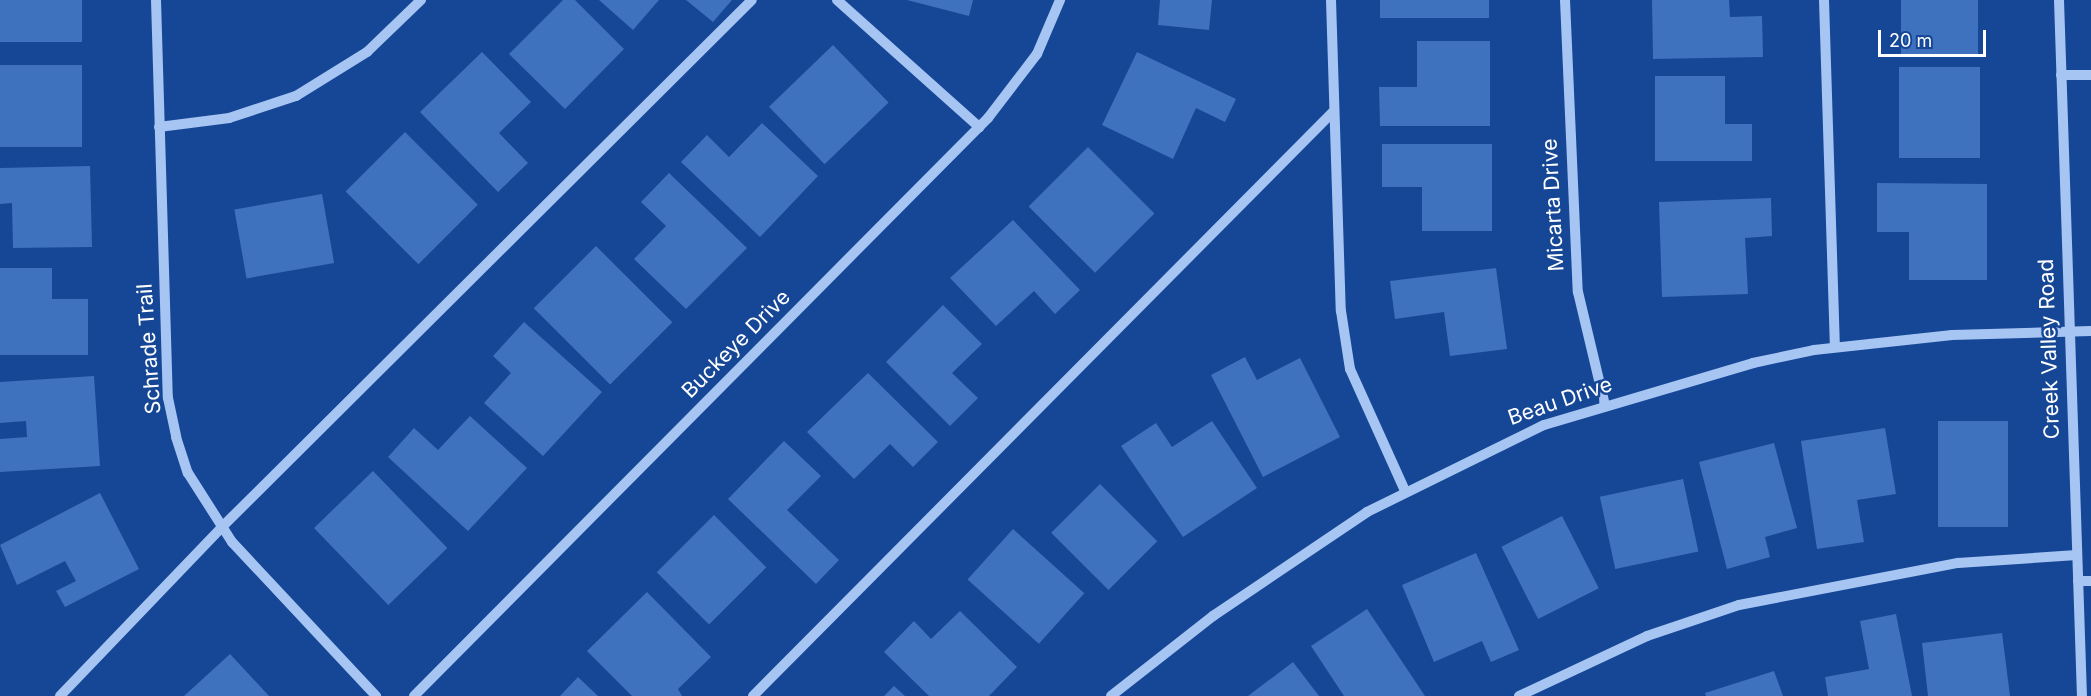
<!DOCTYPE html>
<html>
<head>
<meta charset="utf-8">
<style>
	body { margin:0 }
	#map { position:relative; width:2091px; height:696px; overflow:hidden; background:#164796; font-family:Inter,sans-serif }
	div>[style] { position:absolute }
	.building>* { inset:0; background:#3e71be; transform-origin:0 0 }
	.minor>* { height:10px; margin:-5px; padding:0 5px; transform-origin:5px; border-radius:5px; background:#a7c5f2 }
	span { translate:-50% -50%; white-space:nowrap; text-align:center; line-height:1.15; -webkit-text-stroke:5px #164796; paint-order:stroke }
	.street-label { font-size:21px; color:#fff }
	.scale { position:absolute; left:1878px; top:30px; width:108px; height:27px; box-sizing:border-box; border:3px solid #fff; border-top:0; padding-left:8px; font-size:18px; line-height:21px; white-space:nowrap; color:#fff; -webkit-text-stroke:4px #164796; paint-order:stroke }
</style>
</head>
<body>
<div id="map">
	<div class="building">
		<i style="left:0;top:0;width:82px;height:42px"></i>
		<i style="clip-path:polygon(563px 0,575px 0,624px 49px,565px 109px,509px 54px)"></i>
		<i style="clip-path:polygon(599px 0,659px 0,633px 30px)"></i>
		<i style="clip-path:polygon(686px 0,732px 0,713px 22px)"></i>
		<i style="clip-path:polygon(907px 0,973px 0,969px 16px)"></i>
		<i style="clip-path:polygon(1160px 0,1212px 0,1209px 30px,1158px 25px)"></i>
		<i style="left:1380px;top:0;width:109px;height:18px"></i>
		<i style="clip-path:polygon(1652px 0,1729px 0,1730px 17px,1762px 16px,1763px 57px,1653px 59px)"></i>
		<i style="left:1901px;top:0;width:77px;height:54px"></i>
		<i style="clip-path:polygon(1417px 41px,1490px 41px,1490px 126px,1380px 126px,1379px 87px,1417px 87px)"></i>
		<i style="left:833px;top:45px;width:80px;height:89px;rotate:46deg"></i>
		<i style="clip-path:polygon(482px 52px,531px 102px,499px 133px,528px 163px,498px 192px,420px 112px)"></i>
		<i style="clip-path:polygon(1137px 52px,1236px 99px,1225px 122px,1196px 108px,1173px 159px,1102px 125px)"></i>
		<i style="left:0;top:65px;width:82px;height:82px"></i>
		<i style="left:1899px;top:67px;width:81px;height:91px"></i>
		<i style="clip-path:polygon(1655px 76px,1725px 76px,1725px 124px,1752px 124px,1752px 161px,1655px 161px)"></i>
		<i style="clip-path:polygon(762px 123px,818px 176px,760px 237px,681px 162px,707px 135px,729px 157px)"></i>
		<i style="left:405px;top:132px;width:103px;height:84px;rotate:45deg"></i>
		<i style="clip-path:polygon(1382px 144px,1492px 144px,1492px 231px,1422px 231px,1422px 187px,1382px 187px)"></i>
		<i style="left:1088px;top:147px;width:94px;height:84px;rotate:45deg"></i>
		<i style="clip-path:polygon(90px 166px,92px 247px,13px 248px,12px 203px,0 204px,0 168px)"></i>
		<i style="clip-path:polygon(669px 173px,747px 248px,686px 309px,634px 259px,666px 226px,641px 202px)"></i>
		<i style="clip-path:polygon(1877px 183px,1987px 184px,1987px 280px,1909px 280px,1909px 232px,1877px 232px)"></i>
		<i style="left:322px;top:194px;width:70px;height:89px;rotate:80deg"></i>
		<i style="clip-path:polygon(1771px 198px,1772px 236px,1745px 238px,1748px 294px,1662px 297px,1659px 202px)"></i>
		<i style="clip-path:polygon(1013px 220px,1080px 290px,1055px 314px,1034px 291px,996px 326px,950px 278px)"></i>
		<i style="left:596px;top:246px;width:108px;height:88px;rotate:45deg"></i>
		<i style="clip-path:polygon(0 268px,52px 268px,52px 299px,88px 299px,88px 355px,0 355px)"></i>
		<i style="clip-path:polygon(1496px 268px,1507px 349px,1450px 356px,1444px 312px,1395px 319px,1390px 281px)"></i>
		<i style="clip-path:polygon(943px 305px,982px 344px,952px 373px,978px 398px,950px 426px,886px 362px)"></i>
		<i style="clip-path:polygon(524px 322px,602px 392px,543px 456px,484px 403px,511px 373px,493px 356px)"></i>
		<i style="clip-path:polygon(1245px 357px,1257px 380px,1300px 358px,1340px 437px,1263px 477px,1211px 375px)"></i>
		<i style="clip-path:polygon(868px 373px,938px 442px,913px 467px,890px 444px,854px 479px,807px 432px)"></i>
		<i style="clip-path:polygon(94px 376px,100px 466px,0 472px,0 439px,27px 437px,26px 421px,0 423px,0 382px)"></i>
		<i style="clip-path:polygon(470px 416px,527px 468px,468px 531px,388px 457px,414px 428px,438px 450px)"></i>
		<i style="clip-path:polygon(1212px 421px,1257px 488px,1183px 537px,1121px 446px,1156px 423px,1172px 447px)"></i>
		<i style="left:1938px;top:421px;width:70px;height:106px"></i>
		<i style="clip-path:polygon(1885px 428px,1896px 494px,1857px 500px,1864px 542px,1817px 549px,1801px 441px)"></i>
		<i style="clip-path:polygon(784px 441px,821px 476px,787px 510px,839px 560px,816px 584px,728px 499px)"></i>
		<i style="clip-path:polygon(1774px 443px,1797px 528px,1765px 537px,1770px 557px,1727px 569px,1699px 462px)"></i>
		<i style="left:373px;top:471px;width:107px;height:82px;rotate:46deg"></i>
		<i style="left:1683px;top:479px;width:74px;height:85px;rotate:78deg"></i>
		<i style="left:1100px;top:484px;width:81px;height:69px;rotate:45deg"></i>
		<i style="clip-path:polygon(100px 493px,139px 569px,65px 607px,56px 591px,76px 581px,65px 561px,17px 585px,0 545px)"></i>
		<i style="left:714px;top:515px;width:74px;height:81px;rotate:45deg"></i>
		<i style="left:1562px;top:516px;width:81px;height:68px;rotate:63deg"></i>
		<i style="left:1013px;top:529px;width:96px;height:68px;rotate:42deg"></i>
		<i style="clip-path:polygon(1476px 553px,1519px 650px,1491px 662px,1482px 641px,1434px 662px,1402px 585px)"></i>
		<i style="clip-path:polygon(647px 592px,711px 657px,678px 689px,682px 696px,632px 696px,587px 651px)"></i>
		<i style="clip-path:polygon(1367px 609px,1425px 696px,1344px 696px,1311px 646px)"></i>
		<i style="clip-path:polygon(960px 611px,1017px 667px,989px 696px,929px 696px,884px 652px,914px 621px,931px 639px)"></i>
		<i style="clip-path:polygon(1896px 614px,1912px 696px,1828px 696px,1825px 677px,1869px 669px,1860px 621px)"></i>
		<i style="clip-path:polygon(2002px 633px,2010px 696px,1928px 696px,1922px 643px)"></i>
		<i style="clip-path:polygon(230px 654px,269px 696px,184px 696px)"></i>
		<i style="clip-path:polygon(1293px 662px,1319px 696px,1248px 696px)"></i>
		<i style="clip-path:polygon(1774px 671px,1783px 696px,1706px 696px,1705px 693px)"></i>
		<i style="clip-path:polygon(578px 677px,598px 696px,560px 696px)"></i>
		<i style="clip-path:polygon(894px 686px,905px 696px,884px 696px)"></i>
	</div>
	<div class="minor">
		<i style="left:156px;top:0;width:398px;rotate:88.3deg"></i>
		<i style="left:168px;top:398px;width:40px;rotate:78deg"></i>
		<i style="left:176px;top:437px;width:38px;rotate:72deg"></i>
		<i style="left:188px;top:473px;width:82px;rotate:57.5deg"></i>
		<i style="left:232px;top:542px;width:211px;rotate:46.9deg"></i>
		<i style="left:837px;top:0;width:191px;rotate:41.8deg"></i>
		<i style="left:1331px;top:0;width:311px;rotate:88.2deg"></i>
		<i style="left:1341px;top:311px;width:59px;rotate:81.2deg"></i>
		<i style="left:1350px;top:369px;width:134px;rotate:65.7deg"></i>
		<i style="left:1565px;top:0;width:292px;rotate:87.5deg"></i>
		<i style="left:1578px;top:292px;width:116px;rotate:76.6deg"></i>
		<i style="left:1824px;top:0;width:347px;rotate:88.2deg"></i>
		<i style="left:2059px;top:0;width:696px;rotate:88.11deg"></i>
		<i style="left:2061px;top:75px;width:30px"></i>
		<i style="left:159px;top:127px;width:71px;rotate:-7.3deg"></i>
		<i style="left:229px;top:118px;width:71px;rotate:-18.2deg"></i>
		<i style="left:296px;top:96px;width:84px;rotate:-31.8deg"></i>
		<i style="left:367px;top:52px;width:75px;rotate:-43.9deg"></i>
		<i style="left:2078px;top:581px;width:13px"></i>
		<i style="left:60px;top:696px;width:234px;rotate:-46.2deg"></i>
		<i style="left:222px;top:527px;width:747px;rotate:-44.84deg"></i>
		<i style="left:414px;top:696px;width:815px;rotate:-45.2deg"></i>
		<i style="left:988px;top:118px;width:81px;rotate:-52.6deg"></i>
		<i style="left:1037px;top:54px;width:59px;rotate:-66.9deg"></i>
		<i style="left:753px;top:696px;width:824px;rotate:-45.2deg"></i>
		<i style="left:1111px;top:696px;width:130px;rotate:-38.1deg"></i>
		<i style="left:1213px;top:616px;width:186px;rotate:-34deg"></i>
		<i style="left:1367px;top:512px;width:197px;rotate:-26.2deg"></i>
		<i style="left:1544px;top:425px;width:218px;rotate:-16.5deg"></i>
		<i style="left:1753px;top:363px;width:62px;rotate:-12deg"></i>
		<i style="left:1814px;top:350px;width:139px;rotate:-6.2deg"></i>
		<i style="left:1952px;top:335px;width:139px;rotate:-1.6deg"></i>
		<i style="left:1519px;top:696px;width:141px;rotate:-25.1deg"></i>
		<i style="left:1647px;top:636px;width:97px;rotate:-18.6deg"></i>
		<i style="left:1739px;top:605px;width:223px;rotate:-10.9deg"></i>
		<i style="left:1958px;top:563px;width:119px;rotate:-3.8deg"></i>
	</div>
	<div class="street-label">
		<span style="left:1553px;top:205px;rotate:-93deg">Micarta Drive</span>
		<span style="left:736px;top:344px;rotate:-45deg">Buckeye Drive</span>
		<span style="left:149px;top:349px;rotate:-94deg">Schrade Trail</span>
		<span style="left:2049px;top:349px;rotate:-92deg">Creek Valley Road</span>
		<span style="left:1560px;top:401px;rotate:-19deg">Beau Drive</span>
	</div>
	<div class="scale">20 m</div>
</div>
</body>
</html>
